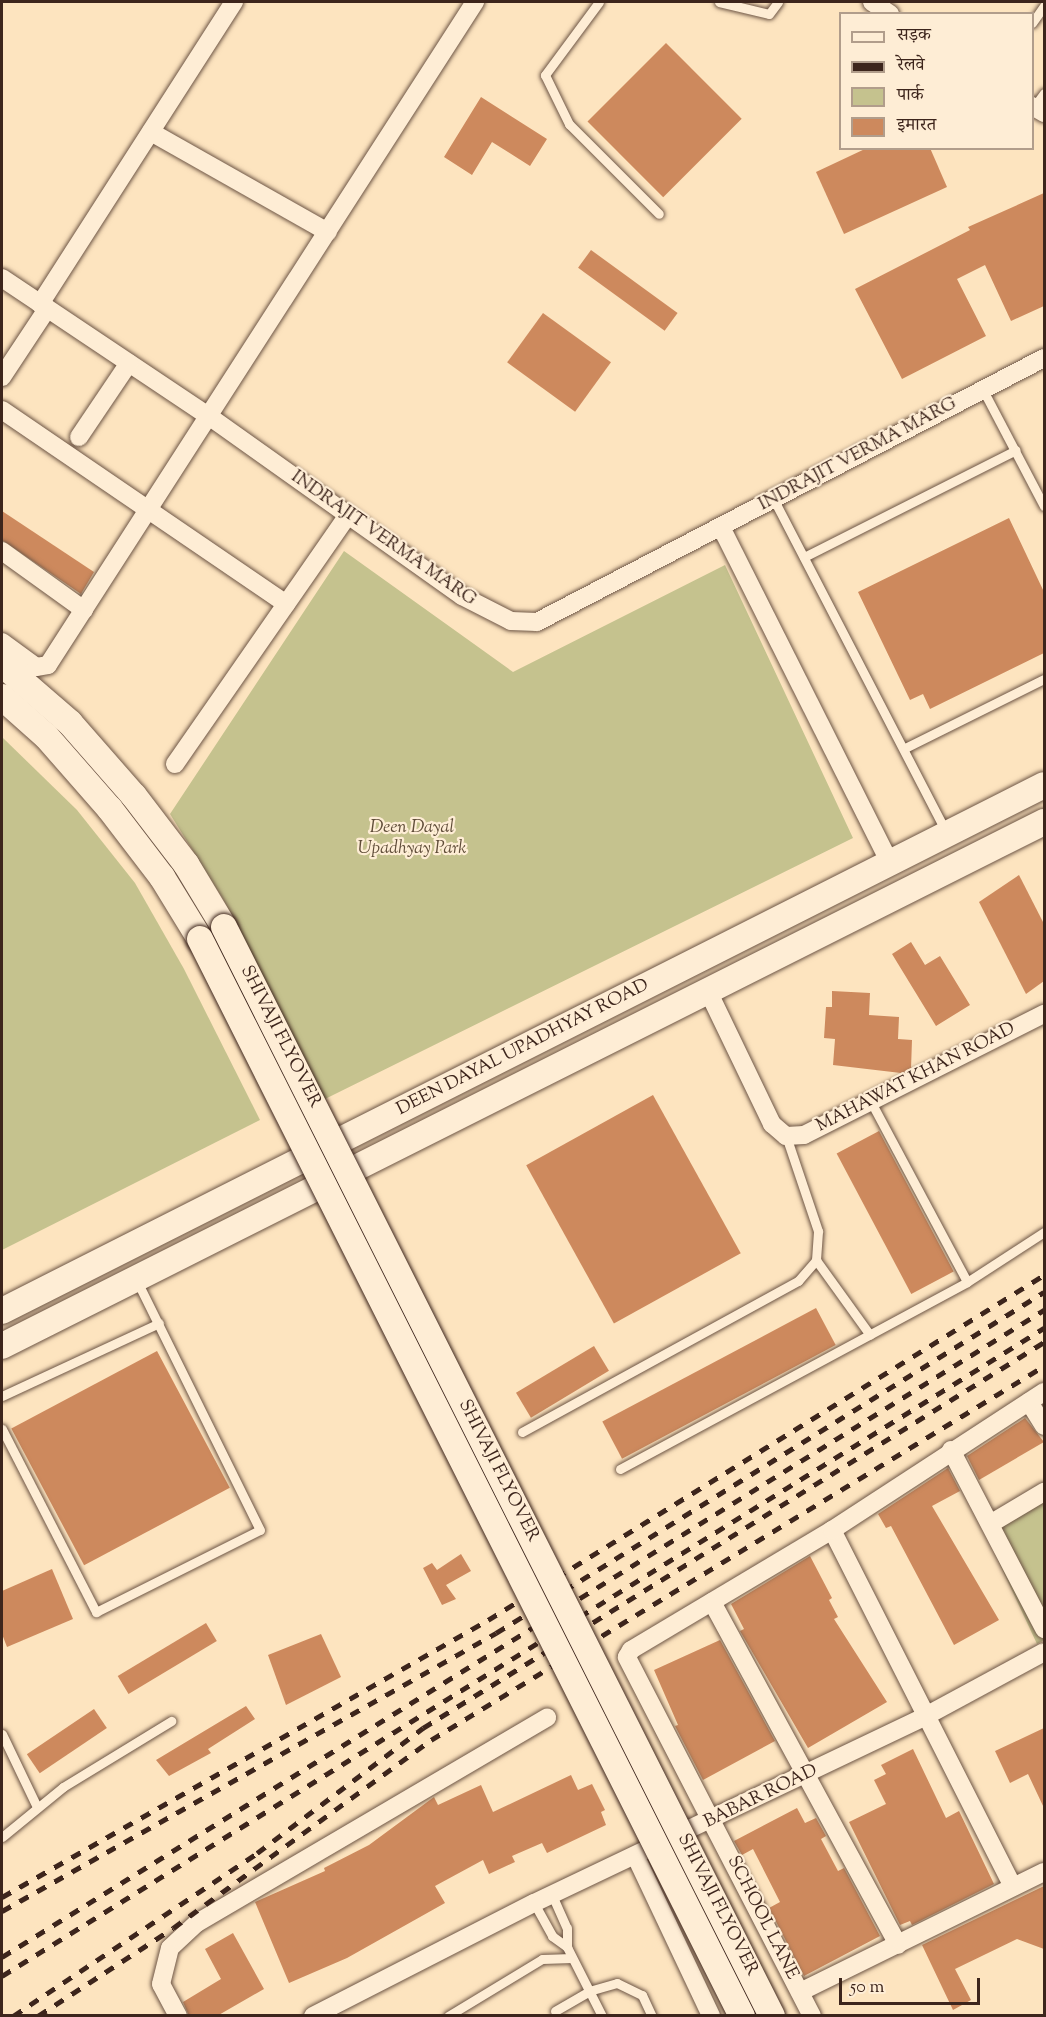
<!DOCTYPE html>
<html>
<head>
<meta charset="utf-8">
<style>
	body { margin:0 }
	#map { position:relative; width:1046px; height:2017px; overflow:hidden; background:#fde4bf; font-family:"Sorts Mill Goudy","Noto Serif Devanagari",serif }
	div>[style] { position:absolute }
	.green>* { inset:0; background:#c5c28e }
	.building>* { inset:0; background:#cd895d; transform-origin:0 0 }
	.roads { filter:drop-shadow(0 0 2px #6d5545) drop-shadow(0 0 2px #6d5545) }
	.service>* { height:9px; margin:-4.5px; padding:0 4.5px; transform-origin:4.5px; border-radius:4.5px; background:#feedd5 }
	.minor>* { height:18px; margin:-9px; padding:0 9px; transform-origin:9px; border-radius:9px; background:#feedd5 }
	.secondary>* { height:26px; margin:-13px; padding:0 13px; transform-origin:13px; border-radius:13px; background:#feedd5 }
	.rail>* { height:4.5px; margin-top:-2.25px; transform-origin:0; background:repeating-linear-gradient(90deg,#3d251c 0 10px,transparent 0 20px) }
	.bridges { filter:drop-shadow(0 0 2px #3d251c) drop-shadow(0 0 2px #3d251c) }
	.secondary-bridge>* { height:26px; margin:-13px; padding:0 13px; transform-origin:13px; border-radius:13px; background:#feedd5 }
	span { translate:-50% -50%; white-space:nowrap; text-align:center; line-height:1.15; -webkit-text-stroke:4.5px #feedd5; paint-order:stroke }
	.street-label { font-size:18px; color:#3d251c }
	.park-label { font-size:18px; color:#5f4c38; font-style:italic }
	.frame { position:absolute; inset:0; border:3px solid #3d251c; pointer-events:none }
	.legend { position:absolute; left:839px; top:12px; width:195px; height:138px; box-sizing:border-box; background:#feedd5; border:2px solid #b19d8b; margin:0; padding:8px 10px; list-style:none; font-size:18px; color:#3d251c }
	.legend li { display:flex; align-items:center; gap:12px; height:30px }
	.legend b { width:30px; border:2px solid #b19d8b }
	.scale { position:absolute; left:839px; top:1978px; width:141px; height:27px; box-sizing:border-box; border:3px solid #3d251c; border-top:0; padding-left:8px; font-size:18px; line-height:21px; white-space:nowrap; color:#3d251c; -webkit-text-stroke:4px #feedd5; paint-order:stroke }
</style>
</head>
<body>
<div id="map">
	<div class="green">
		<i style="clip-path:polygon(344px 551px,513px 672px,725px 565px,853px 838px,325px 1099px,223px 899px,170px 814px)"></i>
		<i style="clip-path:polygon(2px 737px,77px 810px,135px 883px,184px 969px,260px 1120px,2px 1250px)"></i>
		<i style="clip-path:polygon(1044px 1482px,1044px 1640px,1037px 1644px,980px 1522px)"></i>
	</div>
	<div class="building">
		<i style="left:666px;top:43px;width:107px;height:111px;rotate:45deg"></i>
		<i style="clip-path:polygon(481px 97px,547px 139px,530px 166px,492px 142px,472px 175px,444px 157px)"></i>
		<i style="clip-path:polygon(867px 148px,930px 148px,947px 187px,844px 234px,816px 172px)"></i>
		<i style="clip-path:polygon(1044px 193px,1044px 306px,1011px 321px,985px 265px,957px 279px,986px 336px,902px 379px,855px 289px,970px 230px,968px 227px)"></i>
		<i style="left:591px;top:250px;width:107px;height:22px;rotate:36deg"></i>
		<i style="left:543px;top:313px;width:84px;height:61px;rotate:36deg"></i>
		<i style="clip-path:polygon(2px 511px,94px 572px,81px 594px,2px 540px)"></i>
		<i style="clip-path:polygon(1009px 518px,1044px 592px,1044px 653px,930px 709px,923px 694px,910px 700px,858px 592px)"></i>
		<i style="clip-path:polygon(1019px 875px,1044px 924px,1044px 981px,1026px 994px,979px 902px)"></i>
		<i style="clip-path:polygon(911px 942px,925px 965px,940px 956px,970px 1005px,936px 1026px,892px 954px)"></i>
		<i style="clip-path:polygon(832px 991px,870px 993px,869px 1015px,899px 1017px,898px 1039px,912px 1040px,911px 1069px,901px 1073px,833px 1065px,835px 1039px,824px 1038px,826px 1007px,832px 1007px)"></i>
		<i style="left:653px;top:1095px;width:181px;height:145px;rotate:61deg"></i>
		<i style="left:879px;top:1131px;width:159px;height:48px;rotate:62deg"></i>
		<i style="left:816px;top:1308px;width:42px;height:242px;rotate:62deg"></i>
		<i style="left:594px;top:1346px;width:29px;height:91px;rotate:59deg"></i>
		<i style="left:157px;top:1351px;width:155px;height:165px;rotate:62deg"></i>
		<i style="clip-path:polygon(1025px 1418px,1044px 1442px,979px 1480px,967px 1456px)"></i>
		<i style="clip-path:polygon(948px 1468px,960px 1491px,932px 1506px,999px 1620px,954px 1645px,891px 1526px,886px 1528px,878px 1514px)"></i>
		<i style="clip-path:polygon(461px 1554px,471px 1571px,446px 1585px,456px 1599px,442px 1605px,423px 1568px,432px 1563px,437px 1570px)"></i>
		<i style="clip-path:polygon(810px 1556px,832px 1598px,829px 1600px,838px 1617px,834px 1619px,887px 1702px,808px 1748px,740px 1631px,744px 1629px,731px 1604px)"></i>
		<i style="clip-path:polygon(52px 1569px,73px 1619px,7px 1647px,2px 1634px,2px 1591px)"></i>
		<i style="left:206px;top:1623px;width:21px;height:103px;rotate:59deg"></i>
		<i style="clip-path:polygon(321px 1634px,341px 1677px,286px 1705px,268px 1655px)"></i>
		<i style="clip-path:polygon(720px 1640px,775px 1741px,703px 1780px,675px 1726px,678px 1725px,654px 1670px)"></i>
		<i style="clip-path:polygon(246px 1706px,255px 1719px,208px 1749px,211px 1753px,169px 1776px,156px 1760px)"></i>
		<i style="left:94px;top:1709px;width:23px;height:81px;rotate:56deg"></i>
		<i style="clip-path:polygon(1044px 1728px,1044px 1808px,1028px 1774px,1010px 1783px,995px 1751px)"></i>
		<i style="clip-path:polygon(913px 1749px,946px 1818px,959px 1811px,994px 1884px,912px 1925px,910px 1921px,900px 1925px,849px 1822px,886px 1804px,874px 1780px,886px 1774px,881px 1765px)"></i>
		<i style="clip-path:polygon(571px 1775px,578px 1790px,592px 1784px,605px 1810px,601px 1812px,606px 1825px,547px 1853px,542px 1843px,512px 1856px,515px 1862px,489px 1874px,483px 1860px,435px 1886px,445px 1903px,347px 1958px,289px 1983px,255px 1902px,325px 1871px,324px 1868px,369px 1845px,434px 1797px,438px 1805px,481px 1785px,493px 1812px)"></i>
		<i style="clip-path:polygon(797px 1808px,805px 1823px,816px 1818px,826px 1836px,821px 1839px,838px 1871px,844px 1868px,880px 1936px,804px 1976px,769px 1908px,780px 1902px,753px 1849px,742px 1855px,734px 1841px)"></i>
		<i style="clip-path:polygon(1044px 1886px,1044px 1949px,1017px 1939px,955px 1969px,971px 2000px,953px 2010px,922px 1945px)"></i>
		<i style="clip-path:polygon(233px 1933px,264px 1989px,217px 2016px,189px 2016px,183px 2002px,221px 1979px,205px 1949px)"></i>
	</div>
	<div class="roads">
		<div class="service">
			<i style="left:599px;top:2px;width:91px;rotate:126.5deg"></i>
			<i style="left:545px;top:75px;width:55px;rotate:63.9deg"></i>
			<i style="left:569px;top:124px;width:127px;rotate:45deg"></i>
			<i style="left:719px;top:2px;width:51px;rotate:13.5deg"></i>
			<i style="left:769px;top:14px;width:15px;rotate:-53deg"></i>
			<i style="left:1032px;top:23px;width:21px;rotate:-55deg"></i>
			<i style="left:1034px;top:107px;width:17px;rotate:-54deg"></i>
			<i style="left:983px;top:390px;width:131px;rotate:62.3deg"></i>
			<i style="left:774px;top:500px;width:374px;rotate:62.6deg"></i>
			<i style="left:804px;top:557px;width:237px;rotate:-26.8deg"></i>
			<i style="left:905px;top:748px;width:155px;rotate:-26.4deg"></i>
			<i style="left:870px;top:1100px;width:206px;rotate:61.9deg"></i>
			<i style="left:816px;top:1260px;width:92px;rotate:54.2deg"></i>
			<i style="left:2px;top:1396px;width:173px;rotate:-24.9deg"></i>
			<i style="left:2px;top:1429px;width:206px;rotate:62.8deg"></i>
			<i style="left:96px;top:1612px;width:183px;rotate:-26.6deg"></i>
			<i style="left:260px;top:1530px;width:278px;rotate:-116.3deg"></i>
			<i style="left:522px;top:1432px;width:315px;rotate:-28.7deg"></i>
			<i style="left:798px;top:1281px;width:28px;rotate:-49deg"></i>
			<i style="left:816px;top:1260px;width:29px;rotate:-86deg"></i>
			<i style="left:818px;top:1231px;width:100px;rotate:-108.6deg"></i>
			<i style="left:620px;top:1469px;width:394px;rotate:-28.3deg"></i>
			<i style="left:967px;top:1282px;width:92px;rotate:-33deg"></i>
			<i style="left:2px;top:1734px;width:81px;rotate:64.4deg"></i>
			<i style="left:2px;top:1837px;width:79px;rotate:-39.3deg"></i>
			<i style="left:63px;top:1787px;width:127px;rotate:-31.4deg"></i>
			<i style="left:552px;top:1895px;width:36px;rotate:66deg"></i>
			<i style="left:567px;top:1928px;width:19px;rotate:90deg"></i>
			<i style="left:567px;top:1947px;width:77px;rotate:63.1deg"></i>
			<i style="left:534px;top:1903px;width:38px;rotate:61deg"></i>
			<i style="left:552px;top:1936px;width:19px;rotate:36deg"></i>
			<i style="left:555px;top:2011px;width:39px;rotate:-30deg"></i>
			<i style="left:589px;top:1991px;width:29px;rotate:-16deg"></i>
			<i style="left:617px;top:1983px;width:28px;rotate:26deg"></i>
			<i style="left:642px;top:1995px;width:23px;rotate:65deg"></i>
			<i style="left:448px;top:2016px;width:110px;rotate:-31.2deg"></i>
			<i style="left:542px;top:1959px;width:30px;rotate:-2deg"></i>
		</div>
		<div class="minor">
			<i style="left:872px;top:2px;width:22px;rotate:34deg"></i>
			<i style="left:1032px;top:106px;width:14px;rotate:30deg"></i>
			<i style="left:151px;top:132px;width:203px;rotate:29.5deg"></i>
			<i style="left:2px;top:278px;width:250px;rotate:33.8deg"></i>
			<i style="left:210px;top:417px;width:309px;rotate:35.4deg"></i>
			<i style="left:462px;top:596px;width:55px;rotate:27deg"></i>
			<i style="left:511px;top:621px;width:26px;rotate:2deg"></i>
			<i style="left:537px;top:622px;width:572px;rotate:-27.51deg"></i>
			<i style="left:40px;top:304px;width:359px;rotate:-57.3deg"></i>
			<i style="left:2px;top:377px;width:82px;rotate:-56.5deg"></i>
			<i style="left:2px;top:410px;width:344px;rotate:34.3deg"></i>
			<i style="left:79px;top:437px;width:89px;rotate:-56deg"></i>
			<i style="left:721px;top:527px;width:376px;rotate:63.3deg"></i>
			<i style="left:2px;top:551px;width:101px;rotate:35.7deg"></i>
			<i style="left:2px;top:642px;width:42px;rotate:36.3deg"></i>
			<i style="left:36px;top:667px;width:12px;rotate:-9deg"></i>
			<i style="left:48px;top:665px;width:789px;rotate:-57.22deg"></i>
			<i style="left:175px;top:764px;width:303px;rotate:-55.2deg"></i>
			<i style="left:708px;top:991px;width:148px;rotate:64.3deg"></i>
			<i style="left:772px;top:1124px;width:18px;rotate:41deg"></i>
			<i style="left:786px;top:1136px;width:18px;rotate:-3deg"></i>
			<i style="left:804px;top:1135px;width:269px;rotate:-26.8deg"></i>
			<i style="left:1029px;top:1402px;width:28px;rotate:58deg"></i>
			<i style="left:951px;top:1450px;width:202px;rotate:62.5deg"></i>
			<i style="left:990px;top:1524px;width:63px;rotate:-30.7deg"></i>
			<i style="left:832px;top:1530px;width:400px;rotate:63.1deg"></i>
			<i style="left:712px;top:1602px;width:390px;rotate:61.5deg"></i>
			<i style="left:636px;top:1857px;width:176px;rotate:64.7deg"></i>
			<i style="left:800px;top:1992px;width:272px;rotate:-26.2deg"></i>
			<i style="left:178px;top:2016px;width:36px;rotate:-118deg"></i>
			<i style="left:161px;top:1984px;width:37px;rotate:-76deg"></i>
			<i style="left:170px;top:1948px;width:37px;rotate:-43deg"></i>
			<i style="left:197px;top:1923px;width:406px;rotate:-30.4deg"></i>
			<i style="left:313px;top:2016px;width:248px;rotate:-27.1deg"></i>
			<i style="left:534px;top:1903px;width:432px;rotate:-25.5deg"></i>
			<i style="left:924px;top:1717px;width:136px;rotate:-28.4deg"></i>
			<i style="left:812px;top:2016px;width:404px;rotate:-117.3deg"></i>
			<i style="left:627px;top:1657px;width:8px;rotate:-60deg"></i>
			<i style="left:631px;top:1650px;width:234px;rotate:-30.8deg"></i>
			<i style="left:832px;top:1530px;width:253px;rotate:-33.1deg"></i>
		</div>
		<div class="secondary">
			<i style="left:2px;top:664px;width:90px;rotate:40.9deg"></i>
			<i style="left:70px;top:723px;width:97px;rotate:48.8deg"></i>
			<i style="left:134px;top:796px;width:86px;rotate:52.6deg"></i>
			<i style="left:186px;top:864px;width:74px;rotate:58.9deg"></i>
			<i style="left:2px;top:697px;width:59px;rotate:41.6deg"></i>
			<i style="left:46px;top:736px;width:97px;rotate:48.8deg"></i>
			<i style="left:110px;top:809px;width:86px;rotate:52.6deg"></i>
			<i style="left:162px;top:877px;width:73px;rotate:58.5deg"></i>
			<i style="left:2px;top:1311px;width:1167px;rotate:-26.78deg"></i>
			<i style="left:2px;top:1346px;width:1166px;rotate:-26.7deg"></i>
		</div>
	</div>
	<div class="rail">
		<i style="left:2px;top:1897px;width:559px;rotate:-29.68deg"></i>
		<i style="left:488px;top:1620px;width:654px;rotate:-31.82deg"></i>
		<i style="left:2px;top:1911px;width:567px;rotate:-29.37deg"></i>
		<i style="left:496px;top:1633px;width:645px;rotate:-31.89deg"></i>
		<i style="left:2px;top:1957px;width:1227px;rotate:-31.84deg"></i>
		<i style="left:2px;top:1976px;width:1227px;rotate:-31.88deg"></i>
		<i style="left:13px;top:2016px;width:293px;rotate:-33.7deg"></i>
		<i style="left:257px;top:1853px;width:208px;rotate:-37deg"></i>
		<i style="left:423px;top:1728px;width:731px;rotate:-31.86deg"></i>
		<i style="left:38px;top:2016px;width:161px;rotate:-33.1deg"></i>
		<i style="left:173px;top:1928px;width:319px;rotate:-36.1deg"></i>
		<i style="left:431px;top:1740px;width:718px;rotate:-31.39deg"></i>
	</div>
	<div class="bridges">
		<div class="secondary-bridge">
			<i style="left:224px;top:927px;width:1219px;rotate:63.29deg"></i>
			<i style="left:200px;top:939px;width:1206px;rotate:63.29deg"></i>
		</div>
	</div>
	<div class="street-label">
		<span style="left:858px;top:455px;rotate:-28deg">INDRAJIT VERMA MARG</span>
		<span style="left:383px;top:539px;rotate:35deg">INDRAJIT VERMA MARG</span>
		<span style="left:280px;top:1037px;rotate:63deg">SHIVAJI FLYOVER</span>
		<span style="left:523px;top:1048px;rotate:-27deg">DEEN DAYAL UPADHYAY ROAD</span>
		<span style="left:916px;top:1078px;rotate:-27deg">MAHAWAT KHAN ROAD</span>
		<span style="left:498px;top:1471px;rotate:63deg">SHIVAJI FLYOVER</span>
		<span style="left:761px;top:1797px;rotate:-26deg">BABAR ROAD</span>
		<span style="left:717px;top:1905px;rotate:63deg">SHIVAJI FLYOVER</span>
		<span style="left:762px;top:1918px;rotate:63deg">SCHOOL LANE</span>
	</div>
	<div class="park-label">
		<span style="left:412px;top:839px">Deen Dayal<br>Upadhyay Park</span>
	</div>
	<div class="frame"></div>
	<ul class="legend">
	<li><b style="height:8px;background:#feedd5"></b>सड़क</li>
	<li><b style="height:8px;background:#3d251c"></b>रेलवे</li>
	<li><b style="height:16px;background:#c5c28e"></b>पार्क</li>
	<li><b style="height:16px;background:#cd895d"></b>इमारत</li>
	</ul>
	<div class="scale">50 m</div>
</div>
</body>
</html>
